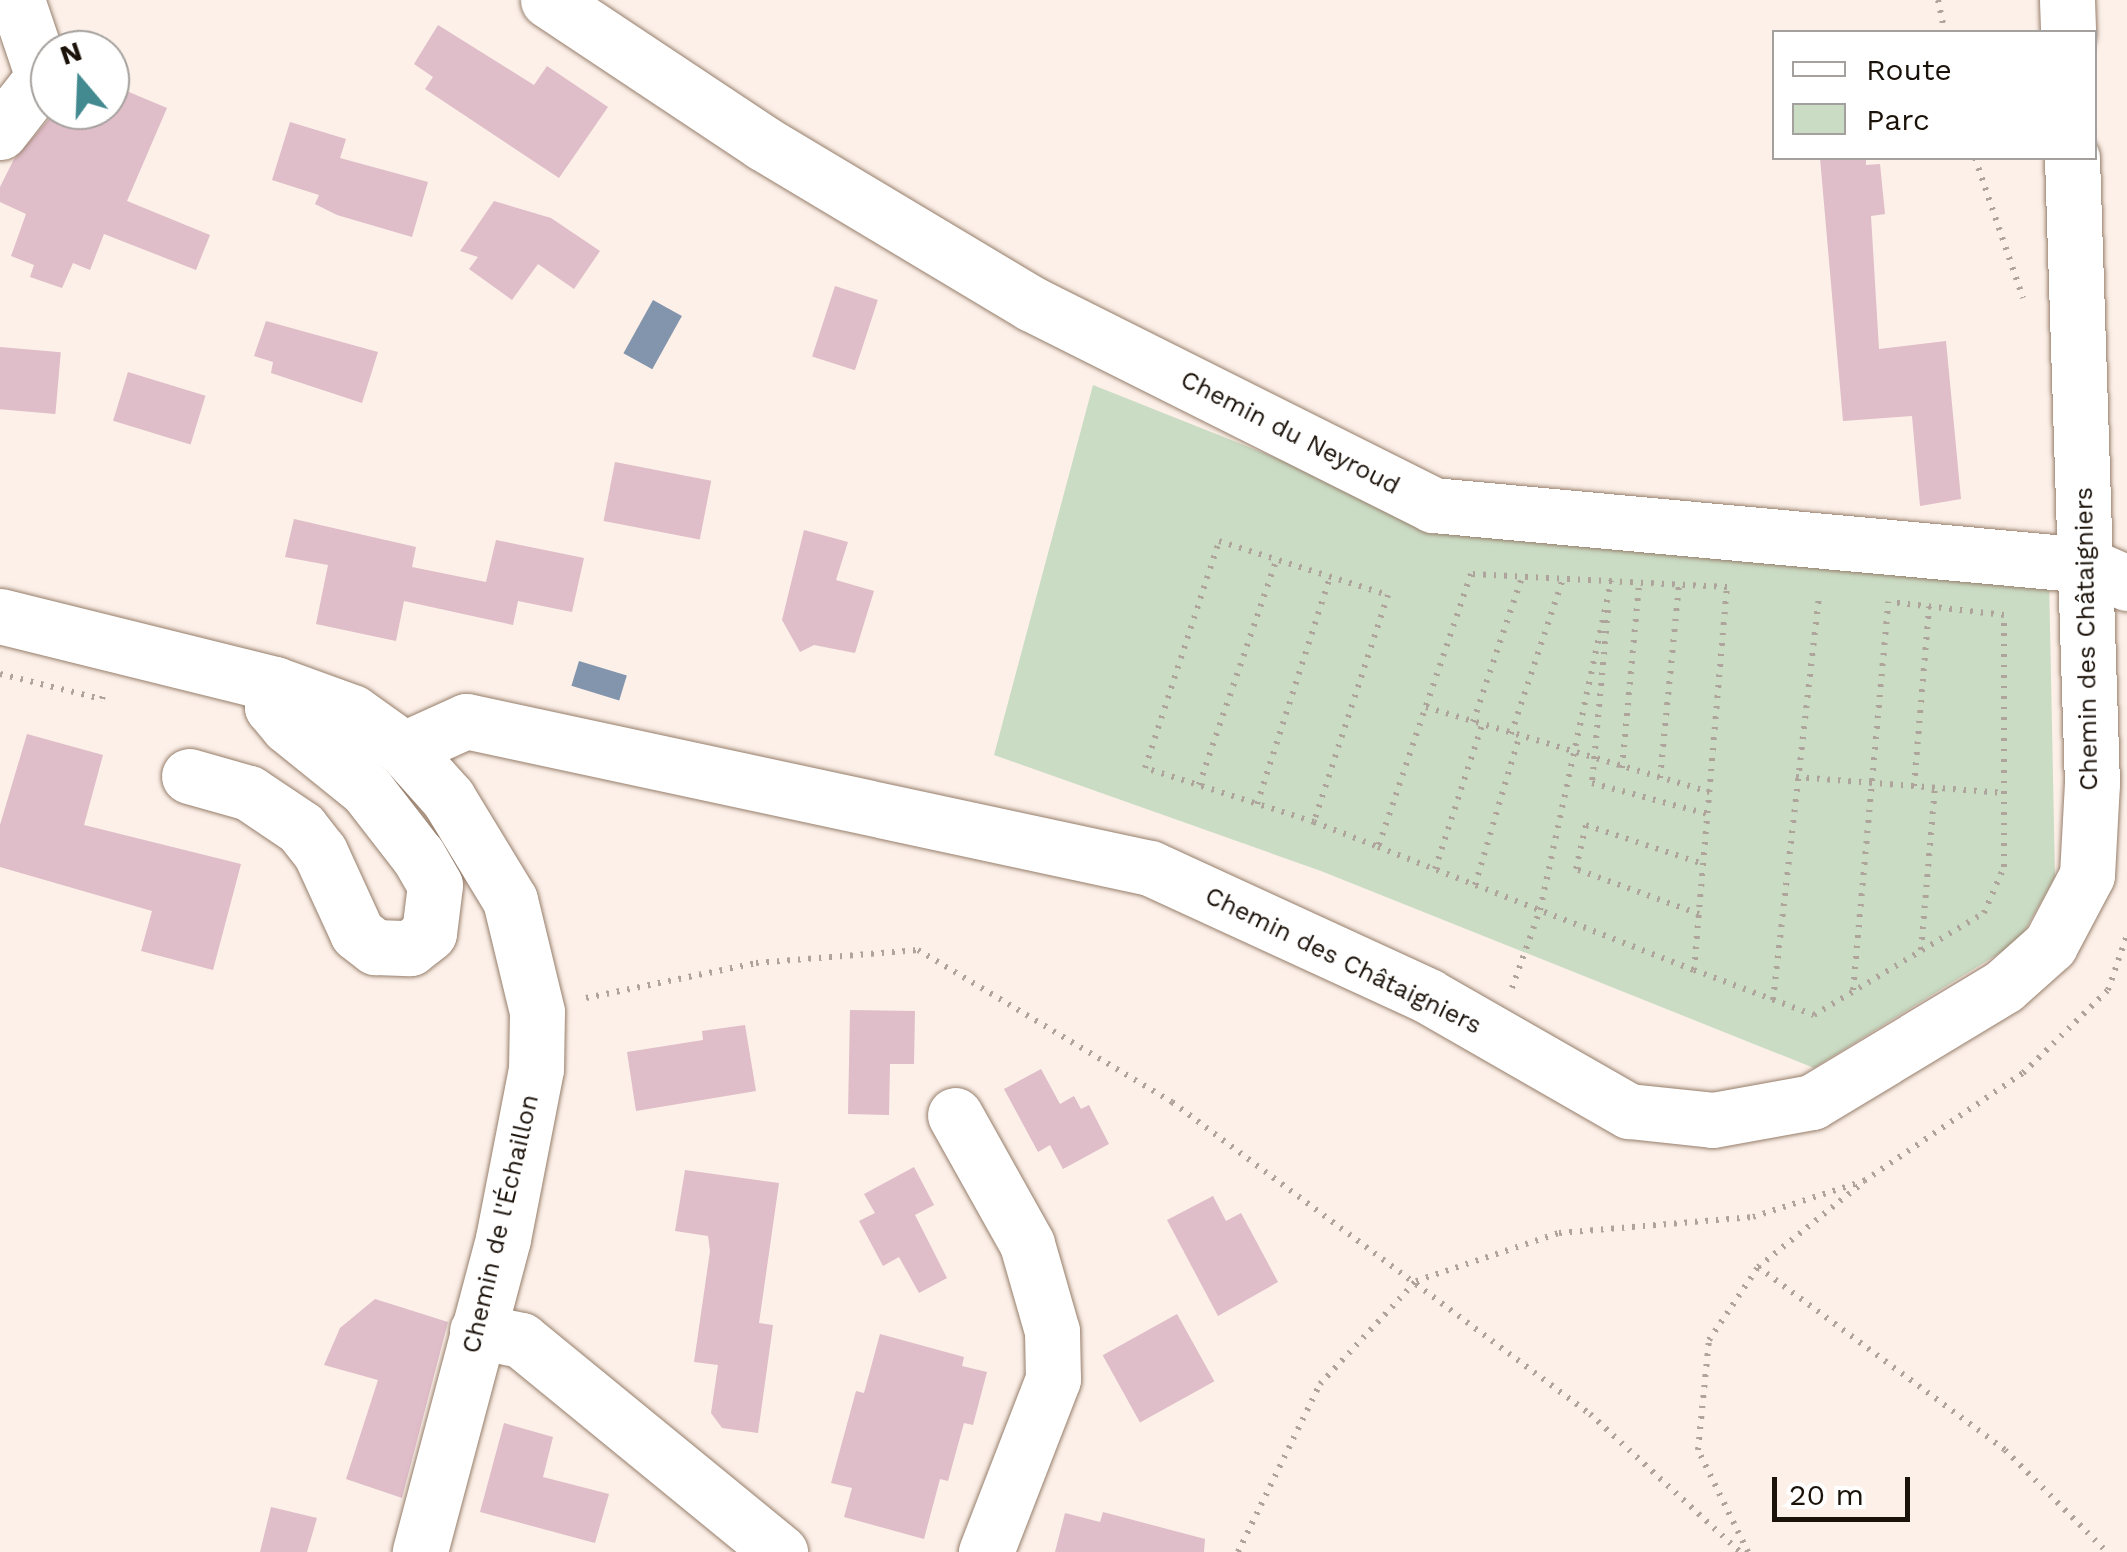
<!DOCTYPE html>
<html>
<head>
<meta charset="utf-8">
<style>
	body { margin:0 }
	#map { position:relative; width:2127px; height:1552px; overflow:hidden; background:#fcf0e8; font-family:"Work Sans",sans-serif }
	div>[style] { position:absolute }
	.green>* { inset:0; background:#cadcc4 }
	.water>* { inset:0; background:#8295ac; transform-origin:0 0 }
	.building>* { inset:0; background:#dfbdc9; transform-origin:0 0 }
	.path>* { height:6px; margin-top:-3px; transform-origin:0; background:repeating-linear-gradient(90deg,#aea49c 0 2.5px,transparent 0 10.5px) }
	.roads { filter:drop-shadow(0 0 2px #967e6b) drop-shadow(0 0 2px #967e6b) }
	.minor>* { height:55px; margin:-27.5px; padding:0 27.5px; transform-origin:27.5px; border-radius:27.5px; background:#fff }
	span { translate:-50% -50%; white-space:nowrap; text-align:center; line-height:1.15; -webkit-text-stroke:9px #fff; paint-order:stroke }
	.street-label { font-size:25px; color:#1b120a }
	.legend { position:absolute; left:1772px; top:30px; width:325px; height:130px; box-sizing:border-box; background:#fff; border:2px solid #a4a09d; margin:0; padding:12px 18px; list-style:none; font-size:30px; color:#1b120a }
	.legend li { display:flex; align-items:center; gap:20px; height:50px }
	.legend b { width:50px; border:2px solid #a4a09d }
	.north { position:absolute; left:30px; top:30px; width:100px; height:100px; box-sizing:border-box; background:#fff; border:2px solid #a4a09d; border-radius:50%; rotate:341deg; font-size:28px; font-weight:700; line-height:40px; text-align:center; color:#1b120a }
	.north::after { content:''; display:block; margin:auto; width:35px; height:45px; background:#428990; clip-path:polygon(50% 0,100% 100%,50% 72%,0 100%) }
	.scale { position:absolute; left:1772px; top:1477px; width:138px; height:45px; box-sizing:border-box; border:5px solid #1b120a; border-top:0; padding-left:12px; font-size:30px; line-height:35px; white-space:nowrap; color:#1b120a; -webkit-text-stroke:8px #fff; paint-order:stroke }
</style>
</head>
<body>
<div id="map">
	<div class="green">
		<i style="clip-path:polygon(1093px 385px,1430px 519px,2049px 576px,2055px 877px,2019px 941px,1814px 1068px,1321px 871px,994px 755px)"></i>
	</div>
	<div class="water">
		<i style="left:653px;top:300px;width:33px;height:61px;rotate:29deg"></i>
		<i style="left:579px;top:661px;width:50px;height:26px;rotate:17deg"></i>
	</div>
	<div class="building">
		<i style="clip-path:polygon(438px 25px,534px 85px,547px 66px,608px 107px,559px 178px,425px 89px,433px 77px,414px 64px)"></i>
		<i style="clip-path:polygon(110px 84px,167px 108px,127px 201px,210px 235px,196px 270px,104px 234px,90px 270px,73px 263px,62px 288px,30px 277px,34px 265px,11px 256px,26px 214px,0 202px,0 187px,14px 159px,57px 110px,110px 110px)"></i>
		<i style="clip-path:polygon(290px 122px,346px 139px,340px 158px,428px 182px,412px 237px,337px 215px,315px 204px,319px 195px,272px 180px)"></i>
		<i style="clip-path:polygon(1820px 158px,1866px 158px,1866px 165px,1880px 164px,1885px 214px,1871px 216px,1879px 349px,1946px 341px,1961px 499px,1920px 506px,1912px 416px,1843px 421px)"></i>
		<i style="clip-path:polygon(494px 201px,551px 218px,600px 251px,574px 289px,538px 264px,512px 300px,469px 269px,478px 257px,460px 251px)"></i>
		<i style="left:835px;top:286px;width:45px;height:74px;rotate:18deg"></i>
		<i style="clip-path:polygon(266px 321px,378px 352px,362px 403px,271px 373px,273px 362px,254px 356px)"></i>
		<i style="left:0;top:347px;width:61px;height:62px;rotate:5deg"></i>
		<i style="left:128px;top:372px;width:81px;height:51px;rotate:17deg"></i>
		<i style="left:615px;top:462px;width:98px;height:60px;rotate:11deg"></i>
		<i style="clip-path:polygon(294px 519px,416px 547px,412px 567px,486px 582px,496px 540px,584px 558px,572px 612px,518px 601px,513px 625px,404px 601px,396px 641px,316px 624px,328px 565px,285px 557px)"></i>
		<i style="clip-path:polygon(804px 530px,848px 542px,836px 580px,874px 591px,855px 653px,814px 645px,800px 652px,782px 620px)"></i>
		<i style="clip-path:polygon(27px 734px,103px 755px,84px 825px,241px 864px,213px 970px,141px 951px,152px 911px,0 867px,0 825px)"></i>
		<i style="clip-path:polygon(850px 1010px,915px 1011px,914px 1064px,890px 1064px,889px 1115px,848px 1114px)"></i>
		<i style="clip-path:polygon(745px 1025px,756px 1091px,636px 1111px,627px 1052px,703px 1040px,702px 1031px)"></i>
		<i style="clip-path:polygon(1041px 1069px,1060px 1104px,1074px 1096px,1081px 1109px,1089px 1105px,1109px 1144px,1063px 1169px,1050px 1145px,1038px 1152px,1004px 1089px)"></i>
		<i style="clip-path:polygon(914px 1167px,934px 1205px,915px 1215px,947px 1278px,919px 1293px,899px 1257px,883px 1266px,859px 1221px,875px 1213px,864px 1194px)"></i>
		<i style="clip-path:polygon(685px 1170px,779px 1183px,759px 1323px,773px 1325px,758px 1433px,722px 1428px,711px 1413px,718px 1365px,694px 1362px,710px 1251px,708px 1236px,675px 1231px)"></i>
		<i style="clip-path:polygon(1213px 1196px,1226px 1221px,1241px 1213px,1278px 1282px,1218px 1316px,1167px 1220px)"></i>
		<i style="clip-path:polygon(375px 1299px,448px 1322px,402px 1498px,346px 1479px,378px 1380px,324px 1365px,340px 1328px)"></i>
		<i style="left:1177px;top:1314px;width:77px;height:85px;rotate:61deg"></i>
		<i style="clip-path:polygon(880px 1334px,964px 1357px,962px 1366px,987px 1372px,973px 1425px,964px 1423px,948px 1481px,940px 1479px,924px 1539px,844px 1517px,852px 1488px,831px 1483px,856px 1391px,864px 1393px)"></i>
		<i style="clip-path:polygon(504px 1423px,553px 1437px,543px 1477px,609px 1494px,595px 1543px,480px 1512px)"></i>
		<i style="clip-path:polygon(271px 1507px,317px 1518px,307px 1552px,260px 1552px)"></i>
		<i style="clip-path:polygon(1103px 1512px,1205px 1539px,1204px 1552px,1055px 1552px,1065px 1513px,1100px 1522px)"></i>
	</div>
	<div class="path">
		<i style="left:1938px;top:0;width:33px;rotate:78deg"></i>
		<i style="left:1975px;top:158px;width:148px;rotate:71.1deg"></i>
		<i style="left:1219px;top:541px;width:177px;rotate:17.7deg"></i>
		<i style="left:1388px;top:595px;width:239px;rotate:108.1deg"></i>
		<i style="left:1314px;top:822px;width:177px;rotate:-162.3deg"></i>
		<i style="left:1145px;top:768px;width:239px;rotate:-71.9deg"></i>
		<i style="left:1608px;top:610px;width:174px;rotate:95.3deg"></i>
		<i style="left:1592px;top:783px;width:120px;rotate:15deg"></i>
		<i style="left:0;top:674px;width:105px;rotate:13.8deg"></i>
		<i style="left:102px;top:699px;width:8px;rotate:-76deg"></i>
		<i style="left:1426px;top:707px;width:296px;rotate:16.7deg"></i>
		<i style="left:1473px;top:722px;width:153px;rotate:-71.3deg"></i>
		<i style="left:1511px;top:734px;width:163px;rotate:-71.5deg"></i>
		<i style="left:1622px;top:768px;width:186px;rotate:-84.7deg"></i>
		<i style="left:1796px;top:777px;width:209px;rotate:4.4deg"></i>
		<i style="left:1660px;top:778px;width:194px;rotate:-84.4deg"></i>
		<i style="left:1199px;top:785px;width:239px;rotate:-71deg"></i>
		<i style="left:1914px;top:786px;width:180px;rotate:-85.2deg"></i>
		<i style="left:1257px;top:804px;width:238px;rotate:-72.2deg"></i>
		<i style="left:1314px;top:822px;width:69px;rotate:21.3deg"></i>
		<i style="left:1435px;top:869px;width:151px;rotate:-71.9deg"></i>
		<i style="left:1475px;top:885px;width:154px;rotate:-73.4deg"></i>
		<i style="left:1699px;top:914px;width:131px;rotate:-159.9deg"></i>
		<i style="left:1576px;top:869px;width:45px;rotate:-77.2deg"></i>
		<i style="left:1586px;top:825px;width:123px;rotate:18.4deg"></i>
		<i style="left:1921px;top:950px;width:164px;rotate:-85.1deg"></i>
		<i style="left:1694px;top:970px;width:384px;rotate:-85.1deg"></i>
		<i style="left:1727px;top:587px;width:256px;rotate:-177.1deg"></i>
		<i style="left:1471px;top:574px;width:288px;rotate:108.8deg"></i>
		<i style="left:1378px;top:847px;width:339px;rotate:21.3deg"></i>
		<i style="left:1694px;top:970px;width:128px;rotate:20.6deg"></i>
		<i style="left:1814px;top:1015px;width:198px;rotate:-31deg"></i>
		<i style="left:1984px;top:913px;width:50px;rotate:-66.5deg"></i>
		<i style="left:2004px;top:867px;width:252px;rotate:-90deg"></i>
		<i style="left:2004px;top:615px;width:114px;rotate:-173.4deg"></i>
		<i style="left:1512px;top:988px;width:83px;rotate:-70.3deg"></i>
		<i style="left:1540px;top:910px;width:337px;rotate:-77.8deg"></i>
		<i style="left:1853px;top:990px;width:390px;rotate:-84.8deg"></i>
		<i style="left:586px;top:998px;width:174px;rotate:-11.6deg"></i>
		<i style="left:756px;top:963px;width:163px;rotate:-4.6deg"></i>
		<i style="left:918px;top:950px;width:296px;rotate:30.9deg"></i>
		<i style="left:1172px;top:1102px;width:522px;rotate:36.74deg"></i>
		<i style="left:1590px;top:1414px;width:204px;rotate:42.6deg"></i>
		<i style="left:1773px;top:1000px;width:409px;rotate:-83.5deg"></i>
		<i style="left:1758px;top:1267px;width:307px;rotate:36.5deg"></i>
		<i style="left:2005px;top:1450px;width:144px;rotate:45deg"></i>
		<i style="left:1238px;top:1552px;width:187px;rotate:-64deg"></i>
		<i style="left:1320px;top:1384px;width:141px;rotate:-47deg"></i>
		<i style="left:1416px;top:1281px;width:151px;rotate:-18.6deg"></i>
		<i style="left:1559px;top:1233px;width:195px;rotate:-4.7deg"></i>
		<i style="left:1753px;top:1217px;width:117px;rotate:-18deg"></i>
		<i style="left:1864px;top:1181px;width:192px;rotate:-34.2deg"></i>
		<i style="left:2023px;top:1073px;width:119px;rotate:-44.3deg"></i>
		<i style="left:2108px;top:990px;width:58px;rotate:-70.9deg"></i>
		<i style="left:1748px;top:1552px;width:114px;rotate:-116.1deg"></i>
		<i style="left:1698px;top:1450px;width:111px;rotate:-84.3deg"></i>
		<i style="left:1709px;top:1340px;width:88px;rotate:-56.1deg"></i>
		<i style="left:1758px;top:1267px;width:131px;rotate:-38.8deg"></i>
	</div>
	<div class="roads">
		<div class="minor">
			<i style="left:548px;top:0;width:258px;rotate:33.6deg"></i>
			<i style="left:763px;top:143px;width:313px;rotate:30.9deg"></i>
			<i style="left:1032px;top:304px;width:449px;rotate:26.6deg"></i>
			<i style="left:1433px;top:505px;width:656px;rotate:5.25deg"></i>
			<i style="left:2086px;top:565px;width:45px;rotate:23.7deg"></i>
			<i style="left:2067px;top:0;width:32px;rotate:88deg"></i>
			<i style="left:0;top:132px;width:70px;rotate:-52deg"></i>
			<i style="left:43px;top:77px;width:81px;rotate:-108.7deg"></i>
			<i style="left:0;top:616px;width:283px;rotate:13.9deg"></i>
			<i style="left:275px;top:684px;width:82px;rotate:20deg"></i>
			<i style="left:352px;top:712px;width:64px;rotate:35.4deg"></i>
			<i style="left:404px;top:749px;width:68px;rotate:-24.3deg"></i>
			<i style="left:466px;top:721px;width:700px;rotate:12.13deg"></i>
			<i style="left:1150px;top:868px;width:306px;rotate:24.7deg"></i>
			<i style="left:1428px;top:996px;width:232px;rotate:29.8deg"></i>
			<i style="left:1629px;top:1111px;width:84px;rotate:6.1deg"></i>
			<i style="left:1713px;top:1120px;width:101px;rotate:-10.3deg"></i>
			<i style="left:1812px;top:1102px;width:224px;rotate:-31.1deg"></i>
			<i style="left:2004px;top:986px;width:62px;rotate:-41.7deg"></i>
			<i style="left:2050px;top:945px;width:79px;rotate:-62.1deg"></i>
			<i style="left:2087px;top:875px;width:91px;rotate:-86.9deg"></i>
			<i style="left:2092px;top:784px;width:626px;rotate:-91.83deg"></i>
			<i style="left:404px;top:749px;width:66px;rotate:48.1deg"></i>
			<i style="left:448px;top:798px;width:119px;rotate:58.7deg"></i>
			<i style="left:510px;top:900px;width:115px;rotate:76.4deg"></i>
			<i style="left:537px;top:1012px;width:57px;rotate:91deg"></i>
			<i style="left:536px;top:1069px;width:173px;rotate:101deg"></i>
			<i style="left:503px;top:1239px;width:324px;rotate:104.9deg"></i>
			<i style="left:189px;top:776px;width:62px;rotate:15.8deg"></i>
			<i style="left:249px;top:793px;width:63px;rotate:33.9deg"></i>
			<i style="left:301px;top:828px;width:31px;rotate:52deg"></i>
			<i style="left:320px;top:852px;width:89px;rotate:65.4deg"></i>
			<i style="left:357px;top:933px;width:23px;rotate:38deg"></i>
			<i style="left:375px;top:947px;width:35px;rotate:2deg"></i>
			<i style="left:410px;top:948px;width:24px;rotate:-38deg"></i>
			<i style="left:429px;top:933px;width:48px;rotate:-82.9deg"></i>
			<i style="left:435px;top:885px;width:34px;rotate:-120deg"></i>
			<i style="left:418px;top:856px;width:83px;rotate:-127.7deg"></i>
			<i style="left:367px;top:790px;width:102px;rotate:-141deg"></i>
			<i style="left:288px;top:726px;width:25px;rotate:-130deg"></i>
			<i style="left:272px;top:707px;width:23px;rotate:-83deg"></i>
			<i style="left:955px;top:1115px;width:148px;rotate:60.8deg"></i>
			<i style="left:1027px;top:1244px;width:91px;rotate:74deg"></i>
			<i style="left:1052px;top:1331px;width:48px;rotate:88.8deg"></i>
			<i style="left:1053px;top:1379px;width:186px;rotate:111.2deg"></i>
			<i style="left:477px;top:1331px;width:45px;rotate:11.6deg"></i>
			<i style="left:521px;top:1340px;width:335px;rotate:39.3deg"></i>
		</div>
	</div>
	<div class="street-label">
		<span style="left:1290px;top:433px;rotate:27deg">Chemin du Neyroud</span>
		<span style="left:2087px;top:639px;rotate:-91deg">Chemin des Châtaigniers</span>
		<span style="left:1343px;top:961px;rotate:26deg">Chemin des Châtaigniers</span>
		<span style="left:501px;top:1224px;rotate:-77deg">Chemin de l'Échaillon</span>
	</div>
	<ul class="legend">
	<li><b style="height:12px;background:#fff"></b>Route</li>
	<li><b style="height:28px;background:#cadcc4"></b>Parc</li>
	</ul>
	<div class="north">N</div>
	<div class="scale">20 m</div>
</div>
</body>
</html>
